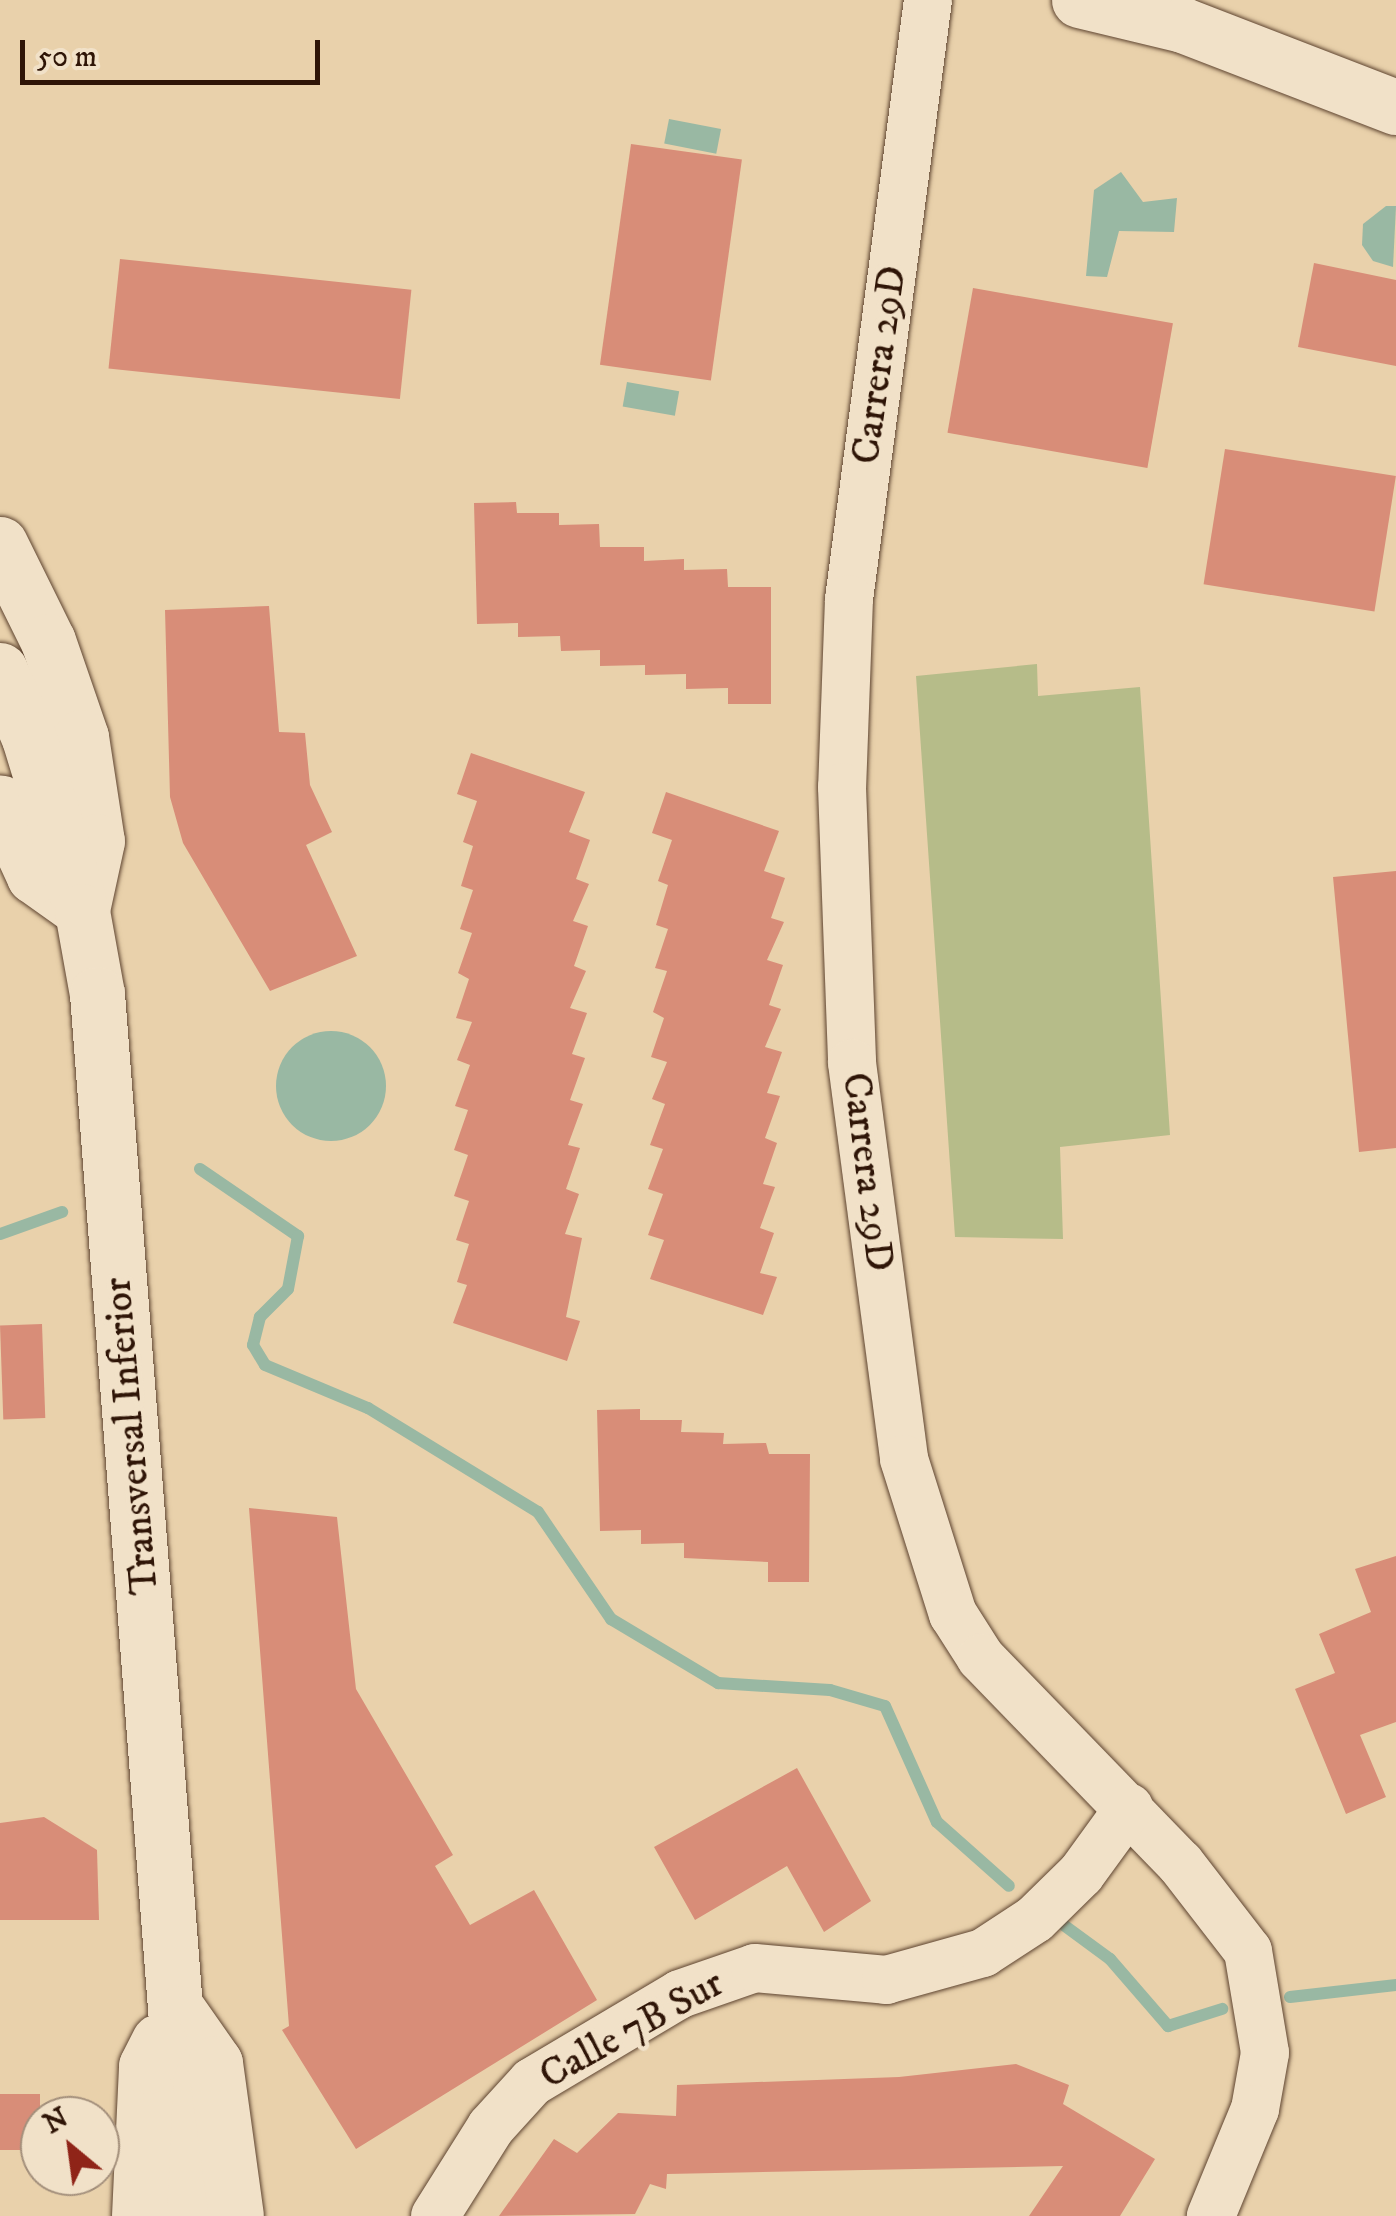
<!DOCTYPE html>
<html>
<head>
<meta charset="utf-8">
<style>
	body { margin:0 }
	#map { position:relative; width:1396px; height:2216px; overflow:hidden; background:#e9d1ab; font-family:"IM FELL DW Pica",serif }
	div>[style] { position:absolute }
	.green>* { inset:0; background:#b6bc89 }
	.water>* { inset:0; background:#99b8a3; transform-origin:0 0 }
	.round { border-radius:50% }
	.stream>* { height:12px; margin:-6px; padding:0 6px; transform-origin:6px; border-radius:6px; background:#99b8a3 }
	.building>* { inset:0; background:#d88d78; transform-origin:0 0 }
	.roads { filter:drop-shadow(0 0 2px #5e4430) drop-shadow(0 0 2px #5e4430) }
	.minor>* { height:48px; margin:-24px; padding:0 24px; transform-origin:24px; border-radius:24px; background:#f1e1c8 }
	.tertiary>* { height:55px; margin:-27.5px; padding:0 27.5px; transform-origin:27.5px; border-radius:27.5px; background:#f1e1c8 }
	.secondary>* { height:55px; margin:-27.5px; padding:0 27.5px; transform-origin:27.5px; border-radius:27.5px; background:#f1e1c8 }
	span { translate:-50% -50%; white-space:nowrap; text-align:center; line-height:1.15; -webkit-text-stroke:9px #f1e1c8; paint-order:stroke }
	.street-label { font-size:40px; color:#2f1507 }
	.north { position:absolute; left:20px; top:2096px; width:100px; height:100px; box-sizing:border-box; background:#f1e1c8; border:2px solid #a38f7b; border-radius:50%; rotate:331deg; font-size:28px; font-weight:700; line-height:40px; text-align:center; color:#2f1507 }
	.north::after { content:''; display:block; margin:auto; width:35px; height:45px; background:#8f2418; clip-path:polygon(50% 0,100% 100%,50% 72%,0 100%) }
	.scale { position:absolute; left:20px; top:40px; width:300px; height:45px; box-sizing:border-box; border:5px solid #2f1507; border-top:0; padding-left:12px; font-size:30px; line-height:35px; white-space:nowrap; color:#2f1507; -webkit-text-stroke:8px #f1e1c8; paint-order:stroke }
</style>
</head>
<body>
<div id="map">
	<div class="green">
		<i style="clip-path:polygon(1037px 664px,1038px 696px,1140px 687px,1170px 1135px,1060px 1147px,1063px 1239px,955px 1237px,916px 676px)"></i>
	</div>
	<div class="water">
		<i style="left:669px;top:119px;width:53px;height:25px;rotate:11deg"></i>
		<i style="clip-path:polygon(1121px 172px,1143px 202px,1177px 198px,1174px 232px,1119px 231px,1107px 277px,1086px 276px,1094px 190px)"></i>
		<i style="clip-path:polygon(1386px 206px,1396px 206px,1393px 267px,1373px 261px,1362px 245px,1363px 224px)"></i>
		<i style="left:627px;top:382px;width:53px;height:25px;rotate:10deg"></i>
		<i class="round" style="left:276px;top:1031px;width:110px;height:110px"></i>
	</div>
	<div class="stream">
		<i style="left:200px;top:1169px;width:119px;rotate:34.4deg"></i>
		<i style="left:298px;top:1236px;width:54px;rotate:100.7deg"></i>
		<i style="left:288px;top:1289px;width:40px;rotate:135deg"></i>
		<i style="left:260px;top:1317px;width:29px;rotate:104deg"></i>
		<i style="left:253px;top:1345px;width:23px;rotate:59deg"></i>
		<i style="left:265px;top:1365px;width:112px;rotate:22.7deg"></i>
		<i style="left:368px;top:1408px;width:199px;rotate:31.5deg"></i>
		<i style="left:538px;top:1512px;width:130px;rotate:55.7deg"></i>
		<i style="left:611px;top:1619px;width:125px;rotate:30.9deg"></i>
		<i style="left:718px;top:1683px;width:112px;rotate:3.6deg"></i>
		<i style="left:830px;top:1690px;width:57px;rotate:16.2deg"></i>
		<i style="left:885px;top:1706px;width:127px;rotate:65.9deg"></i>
		<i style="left:937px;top:1822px;width:96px;rotate:41.6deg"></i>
		<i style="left:0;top:1234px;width:66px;rotate:-19.5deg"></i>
		<i style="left:1065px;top:1926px;width:56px;rotate:36.3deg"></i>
		<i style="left:1110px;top:1959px;width:89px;rotate:49.1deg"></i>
		<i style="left:1168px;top:2026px;width:57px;rotate:-17.5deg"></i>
		<i style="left:1290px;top:1997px;width:107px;rotate:-6.5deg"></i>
	</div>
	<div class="building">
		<i style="left:631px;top:144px;width:112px;height:223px;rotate:8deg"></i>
		<i style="left:120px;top:259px;width:293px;height:110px;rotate:6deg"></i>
		<i style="clip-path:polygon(1314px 263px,1396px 280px,1396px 366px,1298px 347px)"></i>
		<i style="left:973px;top:288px;width:203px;height:147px;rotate:10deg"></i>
		<i style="left:1225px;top:449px;width:173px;height:137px;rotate:9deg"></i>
		<i style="clip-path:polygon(516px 502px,517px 513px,559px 513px,559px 525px,599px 524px,600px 547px,644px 547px,644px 561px,684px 559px,684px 570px,727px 569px,728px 587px,771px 587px,771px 704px,728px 704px,728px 688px,686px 689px,686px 674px,645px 675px,645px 665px,600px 666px,600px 650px,561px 651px,560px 636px,518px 637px,518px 623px,477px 624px,474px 503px)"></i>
		<i style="clip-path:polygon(269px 606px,279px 732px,305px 733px,310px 785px,332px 832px,306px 845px,357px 956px,270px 991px,183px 843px,170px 797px,165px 610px)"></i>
		<i style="clip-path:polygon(471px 753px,585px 792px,569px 832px,590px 840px,576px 879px,589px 884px,573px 921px,588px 926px,574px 966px,586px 971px,570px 1008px,587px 1013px,572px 1054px,585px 1058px,570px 1100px,583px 1104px,568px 1145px,580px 1148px,566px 1189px,579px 1194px,565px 1234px,582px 1238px,566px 1317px,580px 1321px,567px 1361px,453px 1323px,467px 1285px,457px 1282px,469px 1244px,456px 1240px,469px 1201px,454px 1196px,468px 1155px,454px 1150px,468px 1110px,455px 1106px,470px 1065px,457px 1060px,472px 1022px,456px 1018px,469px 979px,458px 973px,472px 933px,460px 929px,473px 890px,461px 886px,473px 846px,463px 842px,477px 801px,457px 794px)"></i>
		<i style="clip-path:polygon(666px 792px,779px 831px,764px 871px,785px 878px,771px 918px,784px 922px,767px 960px,783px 965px,769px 1005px,781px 1009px,765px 1047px,782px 1052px,767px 1093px,780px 1096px,765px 1138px,777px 1143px,763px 1184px,775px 1187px,760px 1228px,774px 1233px,760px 1273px,777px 1277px,763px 1315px,650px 1279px,664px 1240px,648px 1235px,663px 1194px,648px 1189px,663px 1149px,650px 1145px,665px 1104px,652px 1099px,667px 1062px,651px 1057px,664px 1018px,653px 1012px,667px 971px,655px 968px,668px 929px,656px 925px,668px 885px,658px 881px,672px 840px,652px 833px)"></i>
		<i style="clip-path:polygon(1396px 871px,1396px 1148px,1359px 1152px,1333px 877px)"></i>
		<i style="left:42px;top:1324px;width:94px;height:42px;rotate:88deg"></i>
		<i style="clip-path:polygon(640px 1409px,640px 1420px,682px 1420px,681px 1432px,724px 1433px,723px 1444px,766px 1443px,769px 1454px,810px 1454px,809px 1582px,768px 1582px,768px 1562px,684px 1558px,684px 1543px,641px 1544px,641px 1530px,600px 1531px,597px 1410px)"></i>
		<i style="clip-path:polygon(249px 1508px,337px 1517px,356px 1689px,453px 1855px,435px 1866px,470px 1925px,534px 1890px,597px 2000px,356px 2149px,282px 2030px,289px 2026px)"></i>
		<i style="clip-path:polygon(1396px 1556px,1396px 1722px,1360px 1735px,1386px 1797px,1346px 1814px,1295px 1689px,1335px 1673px,1319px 1634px,1371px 1612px,1355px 1569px)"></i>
		<i style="clip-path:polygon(797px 1768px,871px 1901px,824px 1932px,787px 1866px,695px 1920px,654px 1847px)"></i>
		<i style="clip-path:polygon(44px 1817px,97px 1850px,99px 1920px,0 1920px,0 1823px)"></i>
		<i style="clip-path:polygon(1016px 2064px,1069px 2085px,1063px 2104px,1155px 2159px,1120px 2216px,1029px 2216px,1063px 2166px,667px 2174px,666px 2189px,650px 2184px,635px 2214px,499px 2216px,554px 2139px,577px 2153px,618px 2113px,676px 2116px,677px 2085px,899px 2077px)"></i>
		<i style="left:40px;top:2094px;width:56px;height:40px;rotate:90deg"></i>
	</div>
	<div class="roads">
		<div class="minor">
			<i style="left:928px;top:0;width:604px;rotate:97.51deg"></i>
			<i style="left:849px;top:599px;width:188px;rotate:92.1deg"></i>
			<i style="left:842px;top:787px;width:276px;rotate:87.9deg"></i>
			<i style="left:852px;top:1063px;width:399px;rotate:82.5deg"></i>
			<i style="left:904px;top:1459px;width:163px;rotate:72.5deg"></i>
			<i style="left:953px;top:1614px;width:52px;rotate:57.5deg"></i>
			<i style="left:981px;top:1658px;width:286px;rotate:45.9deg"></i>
			<i style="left:1180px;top:1863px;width:111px;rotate:52.3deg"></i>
			<i style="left:1248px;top:1951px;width:103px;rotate:80.5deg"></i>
			<i style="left:1265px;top:2053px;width:57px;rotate:100.1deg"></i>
			<i style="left:1255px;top:2109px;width:116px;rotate:112.4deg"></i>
			<i style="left:435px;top:2216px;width:105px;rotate:-57.8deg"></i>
			<i style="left:491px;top:2127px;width:61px;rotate:-47.7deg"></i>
			<i style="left:532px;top:2082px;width:172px;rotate:-30.7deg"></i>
			<i style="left:680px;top:1994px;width:79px;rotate:-19.1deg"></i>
			<i style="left:755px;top:1968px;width:132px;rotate:5.2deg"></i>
			<i style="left:886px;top:1980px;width:101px;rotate:-15.6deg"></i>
			<i style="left:983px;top:1953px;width:62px;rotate:-33.2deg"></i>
			<i style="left:1035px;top:1919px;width:64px;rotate:-44.4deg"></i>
			<i style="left:1081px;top:1874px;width:82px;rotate:-54deg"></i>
		</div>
		<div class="tertiary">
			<i style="left:1079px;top:0;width:107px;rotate:13.5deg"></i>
			<i style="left:1183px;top:25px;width:228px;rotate:21.1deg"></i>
		</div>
		<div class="secondary">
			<i style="left:0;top:544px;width:108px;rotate:63.7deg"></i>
			<i style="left:48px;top:641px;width:102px;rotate:71deg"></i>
			<i style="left:81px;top:737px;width:105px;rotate:81.3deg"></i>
			<i style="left:97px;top:841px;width:71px;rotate:102.3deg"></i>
			<i style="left:82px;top:910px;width:59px;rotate:-144.7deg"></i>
			<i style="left:34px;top:876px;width:81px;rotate:-114.7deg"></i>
			<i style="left:0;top:670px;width:74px;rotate:66.9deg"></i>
			<i style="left:29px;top:738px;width:181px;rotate:73deg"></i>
			<i style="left:82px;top:911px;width:84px;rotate:79.8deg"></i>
			<i style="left:97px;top:994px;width:1226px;rotate:85.6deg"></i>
			<i style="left:180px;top:2013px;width:61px;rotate:55deg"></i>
			<i style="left:215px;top:2063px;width:154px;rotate:82.2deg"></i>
			<i style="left:139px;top:2216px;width:150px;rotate:-87.3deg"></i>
			<i style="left:146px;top:2066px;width:28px;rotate:-63deg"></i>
		</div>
	</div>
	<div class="street-label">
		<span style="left:880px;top:365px;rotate:-82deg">Carrera 29D</span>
		<span style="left:867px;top:1172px;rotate:83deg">Carrera 29D</span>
		<span style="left:132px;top:1436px;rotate:-95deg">Transversal Inferior</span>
		<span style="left:632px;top:2030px;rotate:-29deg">Calle 7B Sur</span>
	</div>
	<div class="north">N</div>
	<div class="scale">50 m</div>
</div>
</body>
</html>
